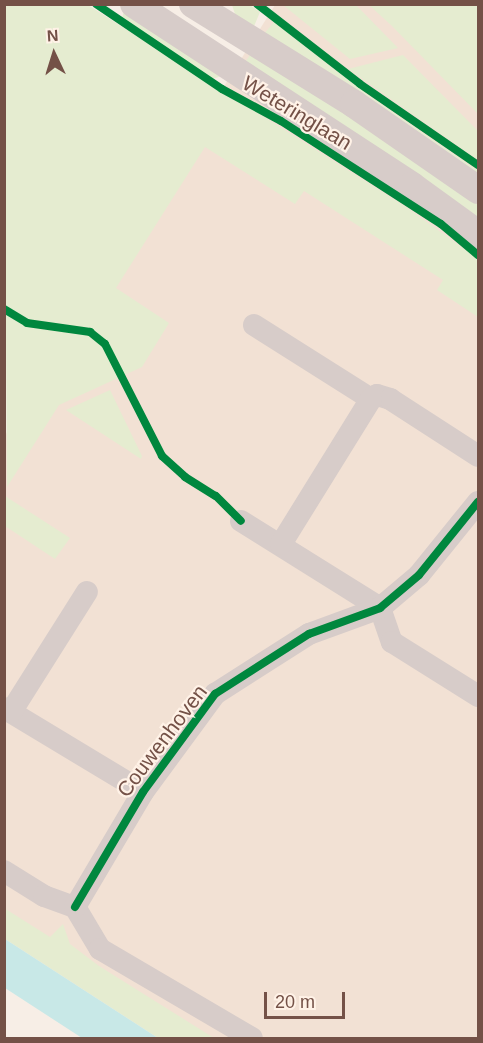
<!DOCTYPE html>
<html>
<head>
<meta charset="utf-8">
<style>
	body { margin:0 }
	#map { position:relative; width:483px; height:1043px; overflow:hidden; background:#f7eee6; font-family:Arial,sans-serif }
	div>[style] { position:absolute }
	.residential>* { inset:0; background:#f2e1d4 }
	.green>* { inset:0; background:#e5ecd0 }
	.water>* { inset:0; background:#c8e8e7 }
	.minor>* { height:22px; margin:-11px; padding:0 11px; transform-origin:11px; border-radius:11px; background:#d7ccc9 }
	.tertiary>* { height:28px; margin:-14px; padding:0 14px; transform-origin:14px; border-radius:14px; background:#d7ccc9 }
	.cycleway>* { height:8px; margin:-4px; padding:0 4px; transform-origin:4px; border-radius:4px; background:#00873e }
	span { translate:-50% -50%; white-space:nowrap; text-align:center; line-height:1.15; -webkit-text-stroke:4.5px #fff2e7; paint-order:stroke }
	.street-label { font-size:21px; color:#745147 }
	.frame { position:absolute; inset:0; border:6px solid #745147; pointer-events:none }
	.north { position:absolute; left:24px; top:24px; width:60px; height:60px; -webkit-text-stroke:4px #fff2e7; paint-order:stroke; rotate:356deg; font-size:16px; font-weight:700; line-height:24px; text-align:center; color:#745147 }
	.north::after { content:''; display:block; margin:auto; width:21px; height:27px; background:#745147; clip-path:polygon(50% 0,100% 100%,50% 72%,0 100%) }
	.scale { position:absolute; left:264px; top:992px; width:81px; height:27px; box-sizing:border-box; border:3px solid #745147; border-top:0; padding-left:8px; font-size:18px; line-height:21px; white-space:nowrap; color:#745147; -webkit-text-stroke:4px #fff2e7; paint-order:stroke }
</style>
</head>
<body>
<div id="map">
	<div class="residential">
		<i style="clip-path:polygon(275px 5px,478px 5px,478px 1038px,179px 1038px,5px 926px,4px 437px)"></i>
	</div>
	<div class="green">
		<i style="clip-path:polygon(4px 5px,88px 5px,406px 207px,478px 259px,478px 317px,437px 290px,443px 280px,304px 191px,295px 204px,205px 147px,116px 288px,169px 323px,142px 367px,59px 405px,7px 487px)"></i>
		<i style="clip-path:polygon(232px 5px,250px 5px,260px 12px,252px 31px,235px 14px)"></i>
		<i style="clip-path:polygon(283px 5px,356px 5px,398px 48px,350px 59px)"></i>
		<i style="clip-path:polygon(369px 5px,478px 5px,478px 114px,392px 26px)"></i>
		<i style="clip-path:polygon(125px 8px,221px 76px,213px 79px,122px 18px)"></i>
		<i style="clip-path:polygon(274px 22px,368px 95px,478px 171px,478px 178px,263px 35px)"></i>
		<i style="clip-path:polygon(252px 52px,478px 199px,478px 219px,244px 64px)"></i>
		<i style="clip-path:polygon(403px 55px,478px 131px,478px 160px,348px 69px)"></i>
		<i style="clip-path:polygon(110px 390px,142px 456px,141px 459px,66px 410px)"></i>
		<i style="clip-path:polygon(5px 496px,70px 538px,55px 559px,5px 526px)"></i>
		<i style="clip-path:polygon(4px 908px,50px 937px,63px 924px,70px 944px,99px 966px,214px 1038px,158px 1038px,5px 939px)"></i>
	</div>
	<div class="water">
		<i style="clip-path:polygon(5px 939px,158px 1038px,82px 1038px,5px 988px)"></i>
	</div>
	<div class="minor">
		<i style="left:254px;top:325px;width:138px;rotate:32.3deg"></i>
		<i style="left:371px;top:399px;width:7px;rotate:-34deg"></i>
		<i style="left:377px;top:395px;width:14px;rotate:17deg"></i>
		<i style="left:390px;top:399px;width:105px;rotate:32.9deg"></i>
		<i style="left:241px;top:521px;width:164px;rotate:32deg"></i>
		<i style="left:380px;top:608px;width:36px;rotate:71deg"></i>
		<i style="left:392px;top:642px;width:102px;rotate:32.1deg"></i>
		<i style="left:281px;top:544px;width:171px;rotate:-58.2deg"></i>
		<i style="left:4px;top:708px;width:162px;rotate:31.1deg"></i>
		<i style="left:11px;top:712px;width:142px;rotate:-57.7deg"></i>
		<i style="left:4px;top:871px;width:47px;rotate:32deg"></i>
		<i style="left:44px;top:896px;width:33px;rotate:20deg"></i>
		<i style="left:75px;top:907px;width:49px;rotate:59.2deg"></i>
		<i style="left:100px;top:949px;width:176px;rotate:30.4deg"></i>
		<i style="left:75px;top:907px;width:134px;rotate:-59.4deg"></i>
		<i style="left:143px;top:792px;width:122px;rotate:-53.7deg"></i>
		<i style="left:215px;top:694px;width:112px;rotate:-32.6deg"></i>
		<i style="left:309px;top:634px;width:76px;rotate:-20.1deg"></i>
		<i style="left:380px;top:608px;width:51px;rotate:-40.2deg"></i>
		<i style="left:419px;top:575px;width:94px;rotate:-51.1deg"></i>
	</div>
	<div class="tertiary">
		<i style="left:134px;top:4px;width:332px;rotate:33.2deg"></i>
		<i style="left:412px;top:186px;width:82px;rotate:36deg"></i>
		<i style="left:193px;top:4px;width:190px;rotate:31.8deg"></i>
		<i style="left:354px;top:104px;width:151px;rotate:34.7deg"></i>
	</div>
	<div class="cycleway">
		<i style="left:96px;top:4px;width:152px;rotate:34deg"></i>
		<i style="left:222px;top:89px;width:67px;rotate:28.5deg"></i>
		<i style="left:281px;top:121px;width:190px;rotate:32.8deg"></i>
		<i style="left:441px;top:224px;width:48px;rotate:40deg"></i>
		<i style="left:257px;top:4px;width:130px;rotate:37.8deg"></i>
		<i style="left:360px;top:84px;width:143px;rotate:34.5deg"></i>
		<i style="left:4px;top:309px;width:27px;rotate:31deg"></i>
		<i style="left:27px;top:323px;width:64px;rotate:8.1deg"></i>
		<i style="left:90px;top:332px;width:19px;rotate:39deg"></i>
		<i style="left:105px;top:344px;width:126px;rotate:63deg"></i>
		<i style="left:162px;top:456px;width:31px;rotate:42deg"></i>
		<i style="left:185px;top:477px;width:36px;rotate:32deg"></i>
		<i style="left:216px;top:496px;width:35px;rotate:45deg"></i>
		<i style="left:75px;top:907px;width:134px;rotate:-59.4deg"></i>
		<i style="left:143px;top:792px;width:122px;rotate:-53.7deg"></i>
		<i style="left:215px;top:694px;width:112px;rotate:-32.6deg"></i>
		<i style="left:309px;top:634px;width:76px;rotate:-20.1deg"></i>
		<i style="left:380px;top:608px;width:51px;rotate:-40.2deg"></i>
		<i style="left:419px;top:575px;width:94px;rotate:-51.1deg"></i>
	</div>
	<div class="street-label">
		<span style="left:297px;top:113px;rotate:31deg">Weteringlaan</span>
		<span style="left:162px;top:741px;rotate:-53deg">Couwenhoven</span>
	</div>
	<div class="frame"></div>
	<div class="north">N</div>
	<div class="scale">20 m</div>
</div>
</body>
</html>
